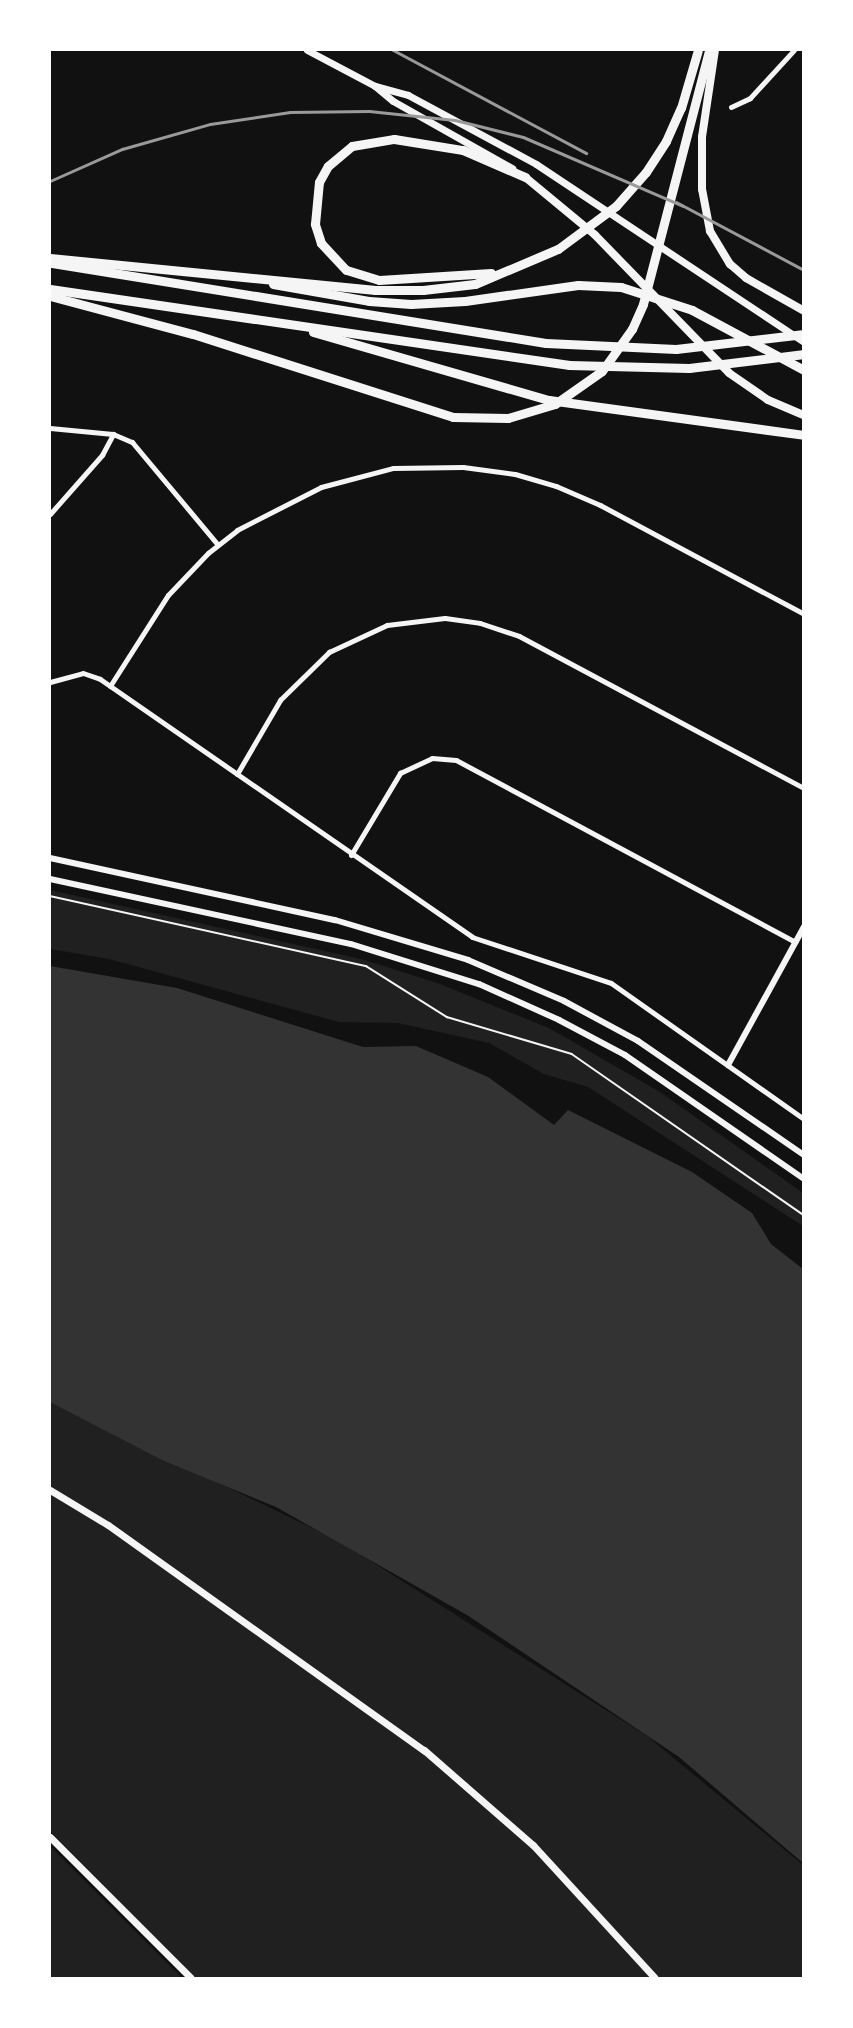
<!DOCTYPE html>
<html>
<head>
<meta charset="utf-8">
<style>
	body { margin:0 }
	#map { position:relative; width:853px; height:2028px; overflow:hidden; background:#111; font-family:"Source Sans 3",sans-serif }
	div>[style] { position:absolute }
	.green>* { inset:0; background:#202020 }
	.water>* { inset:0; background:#333 }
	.path>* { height:1.5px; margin:-0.75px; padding:0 0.75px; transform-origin:0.75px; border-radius:0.75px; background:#f5f5f5 }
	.minor>* { height:5px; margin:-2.5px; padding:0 2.5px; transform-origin:2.5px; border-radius:2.5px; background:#f5f5f5 }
	.tertiary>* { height:6px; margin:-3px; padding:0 3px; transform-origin:3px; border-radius:3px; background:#f5f5f5 }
	.secondary>* { height:7px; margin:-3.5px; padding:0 3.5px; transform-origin:3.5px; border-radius:3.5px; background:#f5f5f5 }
	.primary>* { height:8px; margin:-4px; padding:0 4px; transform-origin:4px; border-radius:4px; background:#f5f5f5 }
	.motorway>* { height:9px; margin:-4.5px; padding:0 4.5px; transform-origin:4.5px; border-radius:4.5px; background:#f5f5f5 }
	.rail>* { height:3px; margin:-1.5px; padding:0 1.5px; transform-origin:1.5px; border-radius:1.5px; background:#9a9a9a }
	span { translate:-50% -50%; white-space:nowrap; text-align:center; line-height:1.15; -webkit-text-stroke:4.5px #fff; paint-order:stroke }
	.frame { position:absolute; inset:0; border:51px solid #fff; pointer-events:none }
</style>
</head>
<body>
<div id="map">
	<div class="green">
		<i style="clip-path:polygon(50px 890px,365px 960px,440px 984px,549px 1028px,660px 1092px,803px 1193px,803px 1226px,588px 1087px,544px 1074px,489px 1043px,398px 1023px,339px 1022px,109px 959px,50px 949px)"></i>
		<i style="clip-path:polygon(50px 1402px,339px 1541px,647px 1736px,803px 1865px,803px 1978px,196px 1978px,50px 1831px)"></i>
		<i style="clip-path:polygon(50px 1846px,182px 1978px,50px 1977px)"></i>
	</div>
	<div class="water">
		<i style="clip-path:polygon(50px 966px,177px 988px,363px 1047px,416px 1046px,488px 1077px,554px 1125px,568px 1110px,692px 1172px,752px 1213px,771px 1244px,803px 1269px,803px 1863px,679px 1757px,467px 1615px,276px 1507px,162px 1460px,50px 1402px)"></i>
	</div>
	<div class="path">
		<i style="left:50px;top:896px;width:324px;rotate:12.5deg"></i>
		<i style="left:366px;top:966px;width:96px;rotate:32.2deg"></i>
		<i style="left:447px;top:1017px;width:130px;rotate:16.5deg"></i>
		<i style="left:572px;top:1054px;width:282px;rotate:34.8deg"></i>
	</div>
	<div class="minor">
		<i style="left:731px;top:107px;width:21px;rotate:-25deg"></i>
		<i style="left:750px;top:98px;width:65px;rotate:-47.5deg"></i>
		<i style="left:50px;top:428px;width:63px;rotate:5.4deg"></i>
		<i style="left:113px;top:434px;width:21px;rotate:23deg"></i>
		<i style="left:132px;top:442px;width:134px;rotate:50.1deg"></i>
		<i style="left:50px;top:514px;width:79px;rotate:-48.6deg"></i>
		<i style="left:102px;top:455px;width:24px;rotate:-62deg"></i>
		<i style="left:50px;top:682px;width:34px;rotate:-15deg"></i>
		<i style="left:83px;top:673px;width:18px;rotate:19deg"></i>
		<i style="left:100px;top:679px;width:453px;rotate:34.7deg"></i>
		<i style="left:472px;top:937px;width:146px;rotate:18.3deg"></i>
		<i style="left:611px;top:983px;width:236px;rotate:35.2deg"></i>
		<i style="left:110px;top:686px;width:108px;rotate:-57.5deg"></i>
		<i style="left:168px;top:595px;width:58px;rotate:-46.4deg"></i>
		<i style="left:208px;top:553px;width:37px;rotate:-38deg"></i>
		<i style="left:237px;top:530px;width:94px;rotate:-27.1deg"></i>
		<i style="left:321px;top:487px;width:74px;rotate:-14.8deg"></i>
		<i style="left:393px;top:468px;width:70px;rotate:-0.8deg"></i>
		<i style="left:463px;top:467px;width:52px;rotate:7.7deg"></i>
		<i style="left:515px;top:474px;width:43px;rotate:16.3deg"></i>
		<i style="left:556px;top:486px;width:48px;rotate:23.4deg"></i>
		<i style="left:600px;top:505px;width:231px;rotate:28.1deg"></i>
		<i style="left:237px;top:774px;width:86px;rotate:-59.8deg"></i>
		<i style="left:280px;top:700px;width:69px;rotate:-44.4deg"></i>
		<i style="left:329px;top:652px;width:64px;rotate:-25deg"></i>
		<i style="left:387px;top:625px;width:58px;rotate:-6.9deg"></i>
		<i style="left:445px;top:618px;width:35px;rotate:8deg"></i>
		<i style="left:480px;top:623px;width:41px;rotate:18.4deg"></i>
		<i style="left:519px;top:636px;width:323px;rotate:28.1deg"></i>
		<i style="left:351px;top:855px;width:96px;rotate:-59.1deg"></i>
		<i style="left:400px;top:773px;width:35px;rotate:-25deg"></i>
		<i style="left:432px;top:758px;width:24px;rotate:5deg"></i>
		<i style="left:456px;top:760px;width:385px;rotate:28.2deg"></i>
	</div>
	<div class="tertiary">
		<i style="left:50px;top:858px;width:292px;rotate:12.3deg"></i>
		<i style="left:335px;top:920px;width:139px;rotate:16.7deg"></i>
		<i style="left:468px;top:960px;width:104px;rotate:23.1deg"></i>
		<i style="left:564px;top:1001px;width:84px;rotate:28.4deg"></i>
		<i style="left:638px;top:1041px;width:201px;rotate:34.5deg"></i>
		<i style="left:50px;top:879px;width:308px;rotate:12.2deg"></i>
		<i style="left:351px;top:944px;width:134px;rotate:17.4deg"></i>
		<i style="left:479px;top:984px;width:88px;rotate:24.2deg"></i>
		<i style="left:559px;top:1020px;width:75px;rotate:27.9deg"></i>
		<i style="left:625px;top:1055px;width:218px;rotate:34.7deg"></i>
		<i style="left:728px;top:1065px;width:158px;rotate:-61.2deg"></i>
	</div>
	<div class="secondary">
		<i style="left:307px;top:50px;width:77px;rotate:27.9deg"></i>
		<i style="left:375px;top:86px;width:34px;rotate:15deg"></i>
		<i style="left:408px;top:95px;width:145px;rotate:28.3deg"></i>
		<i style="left:536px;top:164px;width:322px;rotate:33.6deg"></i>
		<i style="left:375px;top:86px;width:23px;rotate:40deg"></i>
		<i style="left:393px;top:101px;width:137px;rotate:29.4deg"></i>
		<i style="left:50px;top:1490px;width:68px;rotate:31.1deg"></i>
		<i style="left:108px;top:1525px;width:388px;rotate:35.5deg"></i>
		<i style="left:424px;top:1750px;width:145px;rotate:41.1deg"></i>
		<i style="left:533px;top:1845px;width:180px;rotate:47.5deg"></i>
		<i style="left:50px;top:1837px;width:199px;rotate:45deg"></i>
	</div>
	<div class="primary">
		<i style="left:715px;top:50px;width:88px;rotate:98.5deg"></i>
		<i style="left:702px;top:137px;width:52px;rotate:90deg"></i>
		<i style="left:702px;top:189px;width:43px;rotate:79.2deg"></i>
		<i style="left:710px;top:231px;width:39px;rotate:59deg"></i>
		<i style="left:730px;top:264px;width:21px;rotate:41deg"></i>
		<i style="left:746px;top:278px;width:67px;rotate:29.6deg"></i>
		<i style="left:525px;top:177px;width:91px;rotate:39.6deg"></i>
		<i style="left:595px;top:235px;width:192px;rotate:45.8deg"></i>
		<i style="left:729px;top:373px;width:47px;rotate:34.7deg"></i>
		<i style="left:768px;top:400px;width:39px;rotate:23deg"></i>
	</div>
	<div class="motorway">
		<i style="left:50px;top:258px;width:327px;rotate:5.6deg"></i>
		<i style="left:375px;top:290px;width:48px"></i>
		<i style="left:423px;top:290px;width:52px;rotate:-6.6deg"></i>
		<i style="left:475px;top:284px;width:90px;rotate:-22.9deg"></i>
		<i style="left:558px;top:249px;width:72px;rotate:-36.6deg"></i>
		<i style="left:616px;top:206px;width:45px;rotate:-48.6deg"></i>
		<i style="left:646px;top:172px;width:37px;rotate:-57deg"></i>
		<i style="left:666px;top:141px;width:36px;rotate:-66deg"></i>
		<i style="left:681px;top:108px;width:60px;rotate:-73.7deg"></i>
		<i style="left:52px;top:263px;width:500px;rotate:9.2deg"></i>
		<i style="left:546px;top:343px;width:130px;rotate:2.6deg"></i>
		<i style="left:676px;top:349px;width:129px;rotate:-6.7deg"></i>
		<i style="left:491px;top:273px;width:112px;rotate:176.4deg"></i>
		<i style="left:379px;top:280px;width:34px;rotate:-163deg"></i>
		<i style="left:346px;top:270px;width:37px;rotate:-133deg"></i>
		<i style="left:321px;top:243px;width:20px;rotate:-108deg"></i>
		<i style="left:315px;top:224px;width:42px;rotate:-84.6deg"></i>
		<i style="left:319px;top:182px;width:18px;rotate:-61deg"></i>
		<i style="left:328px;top:166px;width:31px;rotate:-40deg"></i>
		<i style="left:352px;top:146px;width:43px;rotate:-9.5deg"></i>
		<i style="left:394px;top:139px;width:70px;rotate:9.1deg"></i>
		<i style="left:463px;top:150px;width:68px;rotate:23.5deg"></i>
		<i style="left:273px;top:284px;width:97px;rotate:10deg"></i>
		<i style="left:369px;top:301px;width:42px;rotate:4.1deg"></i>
		<i style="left:411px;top:304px;width:54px;rotate:-3.2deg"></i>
		<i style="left:465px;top:301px;width:114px;rotate:-8.1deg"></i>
		<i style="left:578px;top:285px;width:43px;rotate:2.7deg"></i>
		<i style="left:621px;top:287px;width:75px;rotate:17.9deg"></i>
		<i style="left:692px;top:310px;width:127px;rotate:28.2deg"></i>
		<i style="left:50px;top:289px;width:525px;rotate:8.33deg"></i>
		<i style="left:569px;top:365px;width:120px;rotate:1.4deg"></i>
		<i style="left:689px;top:368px;width:116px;rotate:-6.9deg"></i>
		<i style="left:50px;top:296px;width:148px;rotate:14.9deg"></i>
		<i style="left:193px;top:334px;width:273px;rotate:17.7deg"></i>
		<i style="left:453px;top:417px;width:55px;rotate:1deg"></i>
		<i style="left:508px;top:418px;width:49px;rotate:-16.6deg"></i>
		<i style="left:555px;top:404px;width:57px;rotate:-35.1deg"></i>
		<i style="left:602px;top:371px;width:52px;rotate:-54.5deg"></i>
		<i style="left:632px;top:329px;width:27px;rotate:-66deg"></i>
		<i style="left:643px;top:304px;width:262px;rotate:-75.4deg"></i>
		<i style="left:313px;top:332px;width:246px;rotate:16.1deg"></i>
		<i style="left:549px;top:400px;width:257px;rotate:7.8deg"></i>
	</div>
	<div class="rail">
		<i style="left:393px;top:50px;width:219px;rotate:28.1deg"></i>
		<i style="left:50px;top:181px;width:79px;rotate:-24deg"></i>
		<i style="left:122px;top:149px;width:91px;rotate:-15.9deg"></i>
		<i style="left:210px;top:124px;width:81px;rotate:-8.5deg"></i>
		<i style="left:290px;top:112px;width:79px;rotate:-0.7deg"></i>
		<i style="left:369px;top:111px;width:86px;rotate:6deg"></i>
		<i style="left:455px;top:120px;width:70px;rotate:14deg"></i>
		<i style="left:523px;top:137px;width:174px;rotate:23.3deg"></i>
		<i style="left:676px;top:202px;width:145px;rotate:28deg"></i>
	</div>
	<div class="frame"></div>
</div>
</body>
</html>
